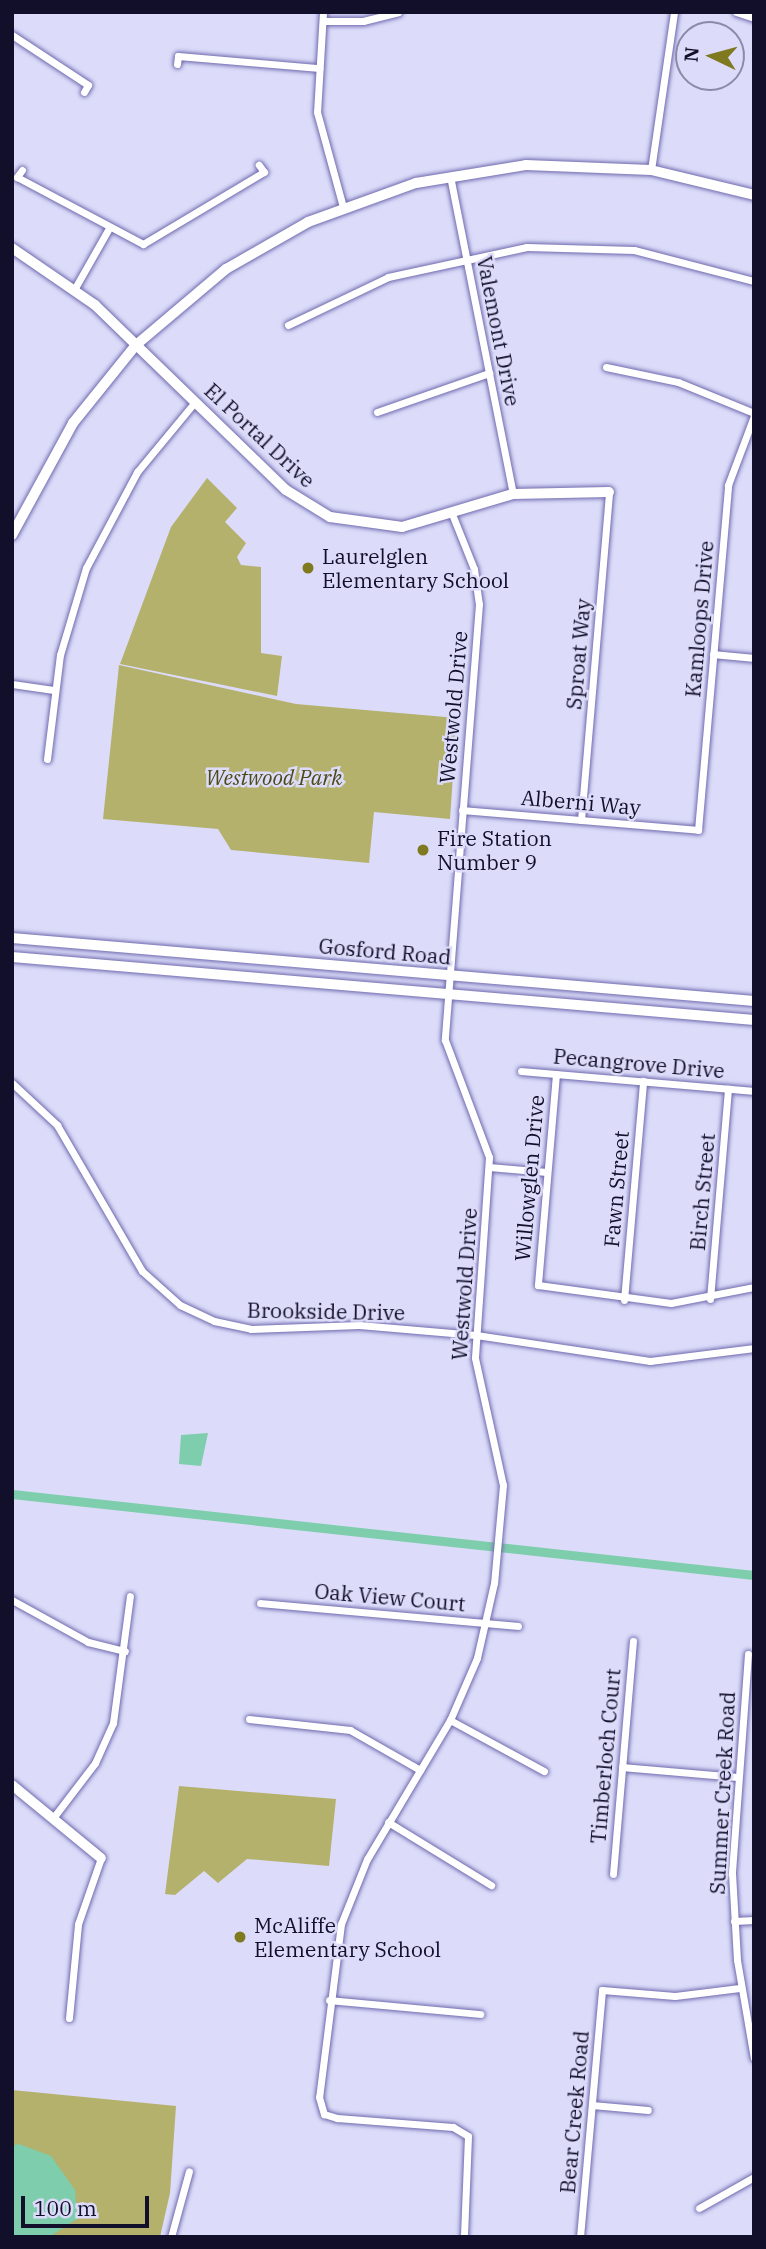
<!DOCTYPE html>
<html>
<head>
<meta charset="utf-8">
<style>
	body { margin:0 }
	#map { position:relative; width:766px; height:2249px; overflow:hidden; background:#dcdcfa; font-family:"IBM Plex Serif",serif }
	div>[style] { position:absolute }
	.green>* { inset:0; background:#b4b16d }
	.water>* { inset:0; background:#7ecdac }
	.canal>* { height:9px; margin:-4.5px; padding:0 4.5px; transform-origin:4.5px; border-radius:4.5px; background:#7ecdac }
	.roads { filter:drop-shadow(0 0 2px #6f6aae) drop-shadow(0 0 2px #6f6aae) }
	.street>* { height:7px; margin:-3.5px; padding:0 3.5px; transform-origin:3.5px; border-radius:3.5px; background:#fff }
	.secondary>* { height:10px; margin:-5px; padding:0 5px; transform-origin:5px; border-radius:5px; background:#fff }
	.dots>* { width:19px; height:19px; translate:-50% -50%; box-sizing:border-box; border:4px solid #dcdcfa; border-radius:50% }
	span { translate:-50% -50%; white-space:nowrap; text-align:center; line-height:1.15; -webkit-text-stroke:5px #dcdcfa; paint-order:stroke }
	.street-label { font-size:21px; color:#120f2a }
	.poi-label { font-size:21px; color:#120f2a }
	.left { translate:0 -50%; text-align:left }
	.park-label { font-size:21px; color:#4c4913; font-style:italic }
	.frame { position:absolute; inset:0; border:14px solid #120f2a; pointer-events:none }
	.north { position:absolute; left:675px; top:21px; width:70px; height:70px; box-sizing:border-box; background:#dcdcfa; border:2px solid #8b8aa7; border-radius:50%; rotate:275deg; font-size:19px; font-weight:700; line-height:28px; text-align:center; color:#120f2a }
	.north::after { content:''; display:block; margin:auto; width:24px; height:32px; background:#7f7a20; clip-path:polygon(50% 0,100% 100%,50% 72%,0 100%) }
	.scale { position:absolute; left:21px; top:2196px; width:128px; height:32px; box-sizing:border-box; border:4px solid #120f2a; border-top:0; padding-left:9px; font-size:21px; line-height:24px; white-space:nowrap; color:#120f2a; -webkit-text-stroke:5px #dcdcfa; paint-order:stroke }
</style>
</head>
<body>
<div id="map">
	<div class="green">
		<i style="clip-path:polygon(207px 478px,237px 508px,225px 522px,246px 543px,237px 557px,241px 565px,261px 567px,261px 653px,282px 656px,277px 696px,120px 664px,171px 527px)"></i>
		<i style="clip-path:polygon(119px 665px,296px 704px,457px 718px,450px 819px,374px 812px,369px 863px,231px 850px,218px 829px,103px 819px)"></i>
		<i style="clip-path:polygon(179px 1786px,336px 1799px,329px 1866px,247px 1859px,218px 1883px,204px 1871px,175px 1895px,165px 1894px)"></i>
		<i style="clip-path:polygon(12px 2090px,176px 2106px,170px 2193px,160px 2237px,12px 2237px)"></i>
	</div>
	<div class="water">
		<i style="clip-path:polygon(208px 1433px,201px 1466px,179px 1464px,181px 1435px)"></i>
		<i style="clip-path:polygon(19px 2144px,51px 2156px,75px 2190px,77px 2219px,49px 2237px,12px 2237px,12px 2146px)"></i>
	</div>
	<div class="canal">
		<i style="left:12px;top:1494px;width:746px;rotate:6.23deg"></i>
	</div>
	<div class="roads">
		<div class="street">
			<i style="left:323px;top:12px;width:100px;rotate:93.4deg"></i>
			<i style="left:317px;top:112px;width:98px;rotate:74.7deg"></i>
			<i style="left:736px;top:12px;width:19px;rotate:18deg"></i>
			<i style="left:323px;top:21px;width:40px"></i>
			<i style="left:363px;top:21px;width:36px;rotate:-14deg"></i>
			<i style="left:12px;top:35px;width:91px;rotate:33.3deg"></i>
			<i style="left:88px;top:85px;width:8px;rotate:120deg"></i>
			<i style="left:177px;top:64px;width:8px;rotate:-83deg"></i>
			<i style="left:178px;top:56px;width:142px;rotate:4.9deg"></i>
			<i style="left:22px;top:170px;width:9px;rotate:126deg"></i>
			<i style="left:17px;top:177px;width:143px;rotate:28deg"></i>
			<i style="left:143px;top:244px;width:141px;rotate:-30.8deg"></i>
			<i style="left:264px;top:172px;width:9px;rotate:-126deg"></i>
			<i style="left:651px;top:170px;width:160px;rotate:-81.7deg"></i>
			<i style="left:450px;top:176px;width:324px;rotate:78.8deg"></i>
			<i style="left:75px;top:288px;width:67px;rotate:-60.4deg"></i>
			<i style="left:288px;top:325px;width:111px;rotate:-25.6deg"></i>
			<i style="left:388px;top:277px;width:142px;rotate:-12.2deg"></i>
			<i style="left:527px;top:247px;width:107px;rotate:1.6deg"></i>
			<i style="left:634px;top:250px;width:124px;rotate:14.5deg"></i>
			<i style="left:606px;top:367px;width:74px;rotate:11.8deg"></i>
			<i style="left:678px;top:382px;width:82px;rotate:22.2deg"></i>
			<i style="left:377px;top:412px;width:119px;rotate:-19.2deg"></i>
			<i style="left:452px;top:514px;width:59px;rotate:68.2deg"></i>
			<i style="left:474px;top:569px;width:35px;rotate:82deg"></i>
			<i style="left:479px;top:604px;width:437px;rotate:94.5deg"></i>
			<i style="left:445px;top:1040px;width:125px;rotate:69.4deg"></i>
			<i style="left:489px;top:1157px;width:201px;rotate:94deg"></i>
			<i style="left:475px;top:1358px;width:130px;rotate:77.6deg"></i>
			<i style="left:503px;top:1485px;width:98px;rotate:95.2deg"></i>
			<i style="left:494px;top:1583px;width:77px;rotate:102.8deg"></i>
			<i style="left:477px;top:1658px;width:68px;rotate:113.5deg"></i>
			<i style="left:450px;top:1720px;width:162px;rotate:120.8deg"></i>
			<i style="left:367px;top:1859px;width:70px;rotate:111.8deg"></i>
			<i style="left:341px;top:1924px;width:174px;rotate:97.2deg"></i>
			<i style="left:319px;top:2097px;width:18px;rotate:74deg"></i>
			<i style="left:324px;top:2114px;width:14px;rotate:17deg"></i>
			<i style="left:337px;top:2118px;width:116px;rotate:4.4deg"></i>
			<i style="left:453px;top:2127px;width:17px;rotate:31deg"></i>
			<i style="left:468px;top:2136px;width:101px;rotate:92.3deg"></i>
			<i style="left:713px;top:654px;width:41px;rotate:5.6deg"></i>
			<i style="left:12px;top:684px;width:42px;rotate:8.1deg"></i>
			<i style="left:47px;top:759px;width:105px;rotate:-82.9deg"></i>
			<i style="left:60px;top:655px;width:91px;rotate:-73.4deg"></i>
			<i style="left:86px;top:568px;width:109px;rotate:-62deg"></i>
			<i style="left:137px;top:472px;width:91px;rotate:-50.4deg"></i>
			<i style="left:462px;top:810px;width:237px;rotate:4.8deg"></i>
			<i style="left:698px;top:830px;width:346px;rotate:-85deg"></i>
			<i style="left:728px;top:485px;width:74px;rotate:-69.4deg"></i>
			<i style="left:581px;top:820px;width:329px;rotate:-85.1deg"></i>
			<i style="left:521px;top:1071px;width:234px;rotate:4.9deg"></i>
			<i style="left:556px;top:1074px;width:212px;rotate:94.9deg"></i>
			<i style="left:538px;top:1285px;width:134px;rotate:7.7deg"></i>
			<i style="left:671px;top:1303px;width:85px;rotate:-10.9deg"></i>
			<i style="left:12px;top:1083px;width:62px;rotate:43deg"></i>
			<i style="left:57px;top:1125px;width:169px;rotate:59.8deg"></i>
			<i style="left:142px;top:1271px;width:51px;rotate:41.8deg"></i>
			<i style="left:180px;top:1305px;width:38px;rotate:25deg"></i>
			<i style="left:214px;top:1321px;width:38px;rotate:12deg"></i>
			<i style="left:251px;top:1329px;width:108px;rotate:-2.1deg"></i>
			<i style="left:359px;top:1325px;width:117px;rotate:4.9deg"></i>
			<i style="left:476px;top:1335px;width:176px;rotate:8.5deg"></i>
			<i style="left:650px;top:1361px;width:105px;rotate:-7.1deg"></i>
			<i style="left:489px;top:1167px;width:58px;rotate:4.9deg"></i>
			<i style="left:710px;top:1299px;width:211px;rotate:-85.1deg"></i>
			<i style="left:624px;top:1300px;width:220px;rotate:-85deg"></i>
			<i style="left:12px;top:1600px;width:87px;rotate:28.9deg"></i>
			<i style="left:88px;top:1642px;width:38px;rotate:14deg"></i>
			<i style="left:260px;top:1603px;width:259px;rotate:5.1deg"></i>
			<i style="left:748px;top:1654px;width:220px;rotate:94.2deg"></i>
			<i style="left:732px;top:1873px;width:87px;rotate:86.7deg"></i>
			<i style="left:737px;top:1960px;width:99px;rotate:80.2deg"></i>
			<i style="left:249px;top:1719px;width:102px;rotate:6.2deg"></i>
			<i style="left:350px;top:1730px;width:81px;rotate:29.7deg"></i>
			<i style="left:450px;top:1720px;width:107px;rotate:28.5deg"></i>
			<i style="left:622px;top:1767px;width:115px;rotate:5deg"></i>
			<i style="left:53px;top:1818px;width:69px;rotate:-52.6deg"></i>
			<i style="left:95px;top:1763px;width:44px;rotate:-65.8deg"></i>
			<i style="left:113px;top:1723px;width:128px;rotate:-82.4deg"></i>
			<i style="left:388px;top:1822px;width:121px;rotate:31.5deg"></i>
			<i style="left:613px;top:1874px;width:234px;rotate:-85.1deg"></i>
			<i style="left:734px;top:1921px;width:20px;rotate:-3deg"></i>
			<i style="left:329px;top:2000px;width:152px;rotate:5.3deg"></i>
			<i style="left:69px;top:2018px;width:94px;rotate:-84.5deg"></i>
			<i style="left:78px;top:1924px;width:70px;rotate:-70.8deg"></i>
			<i style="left:592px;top:2105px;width:56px;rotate:5.1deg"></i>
			<i style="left:699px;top:2208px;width:63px;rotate:-29.4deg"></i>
			<i style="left:171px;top:2237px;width:68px;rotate:-74.7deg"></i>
			<i style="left:580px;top:2237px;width:248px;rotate:-84.9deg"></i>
			<i style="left:602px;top:1990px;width:73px;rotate:4.7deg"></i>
			<i style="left:675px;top:1996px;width:65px;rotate:-7deg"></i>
		</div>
		<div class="secondary">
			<i style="left:12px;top:248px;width:101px;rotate:34.5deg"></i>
			<i style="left:95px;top:305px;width:266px;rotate:44.1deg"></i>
			<i style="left:286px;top:490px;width:52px;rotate:31.5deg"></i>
			<i style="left:330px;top:517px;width:73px;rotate:7.9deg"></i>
			<i style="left:402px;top:527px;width:116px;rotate:-16.6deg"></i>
			<i style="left:513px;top:494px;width:96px;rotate:-1.2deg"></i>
			<i style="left:12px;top:535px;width:128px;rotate:-61.4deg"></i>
			<i style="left:73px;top:423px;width:100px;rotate:-51.1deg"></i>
			<i style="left:136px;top:345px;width:118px;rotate:-40.2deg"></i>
			<i style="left:226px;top:269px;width:95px;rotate:-29.8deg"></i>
			<i style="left:308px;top:222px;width:115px;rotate:-19.9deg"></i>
			<i style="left:416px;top:183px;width:111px;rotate:-9.3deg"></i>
			<i style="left:526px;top:165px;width:125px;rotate:2.3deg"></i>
			<i style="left:651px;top:170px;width:106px;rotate:13.6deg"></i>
			<i style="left:12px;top:938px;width:745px;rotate:4.85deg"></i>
			<i style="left:12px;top:957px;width:745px;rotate:4.85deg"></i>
			<i style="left:12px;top:1785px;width:115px;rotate:39.4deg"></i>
		</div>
	</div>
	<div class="dots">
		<i style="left:308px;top:568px;background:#7f7a20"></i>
		<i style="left:423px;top:850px;background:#7f7a20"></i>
		<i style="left:240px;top:1937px;background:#7f7a20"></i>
	</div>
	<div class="street-label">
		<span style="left:499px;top:331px;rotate:79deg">Valemont Drive</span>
		<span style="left:260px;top:435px;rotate:43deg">El Portal Drive</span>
		<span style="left:699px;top:619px;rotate:-85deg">Kamloops Drive</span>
		<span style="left:578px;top:654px;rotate:-85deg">Sproat Way</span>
		<span style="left:453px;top:707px;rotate:-85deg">Westwold Drive</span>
		<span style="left:581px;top:802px;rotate:5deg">Alberni Way</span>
		<span style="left:385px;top:951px;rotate:5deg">Gosford Road</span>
		<span style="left:639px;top:1063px;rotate:5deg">Pecangrove Drive</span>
		<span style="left:529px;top:1178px;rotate:-85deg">Willowglen Drive</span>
		<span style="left:616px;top:1189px;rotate:-85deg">Fawn Street</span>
		<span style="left:702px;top:1192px;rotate:-85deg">Birch Street</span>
		<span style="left:464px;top:1284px;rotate:-86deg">Westwold Drive</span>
		<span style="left:326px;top:1311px;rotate:1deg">Brookside Drive</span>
		<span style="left:390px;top:1597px;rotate:5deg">Oak View Court</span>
		<span style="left:605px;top:1756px;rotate:-85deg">Timberloch Court</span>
		<span style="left:722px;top:1793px;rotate:-87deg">Summer Creek Road</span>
		<span style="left:574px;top:2112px;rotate:-85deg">Bear Creek Road</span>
	</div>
	<div class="poi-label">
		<span class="left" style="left:322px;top:568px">Laurelglen<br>Elementary School</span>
		<span class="left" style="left:437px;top:850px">Fire Station<br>Number 9</span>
		<span class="left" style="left:254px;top:1937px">McAliffe<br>Elementary School</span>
	</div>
	<div class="park-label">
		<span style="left:274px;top:777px">Westwood Park</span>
	</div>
	<div class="frame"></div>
	<div class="north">N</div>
	<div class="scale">100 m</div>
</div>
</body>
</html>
